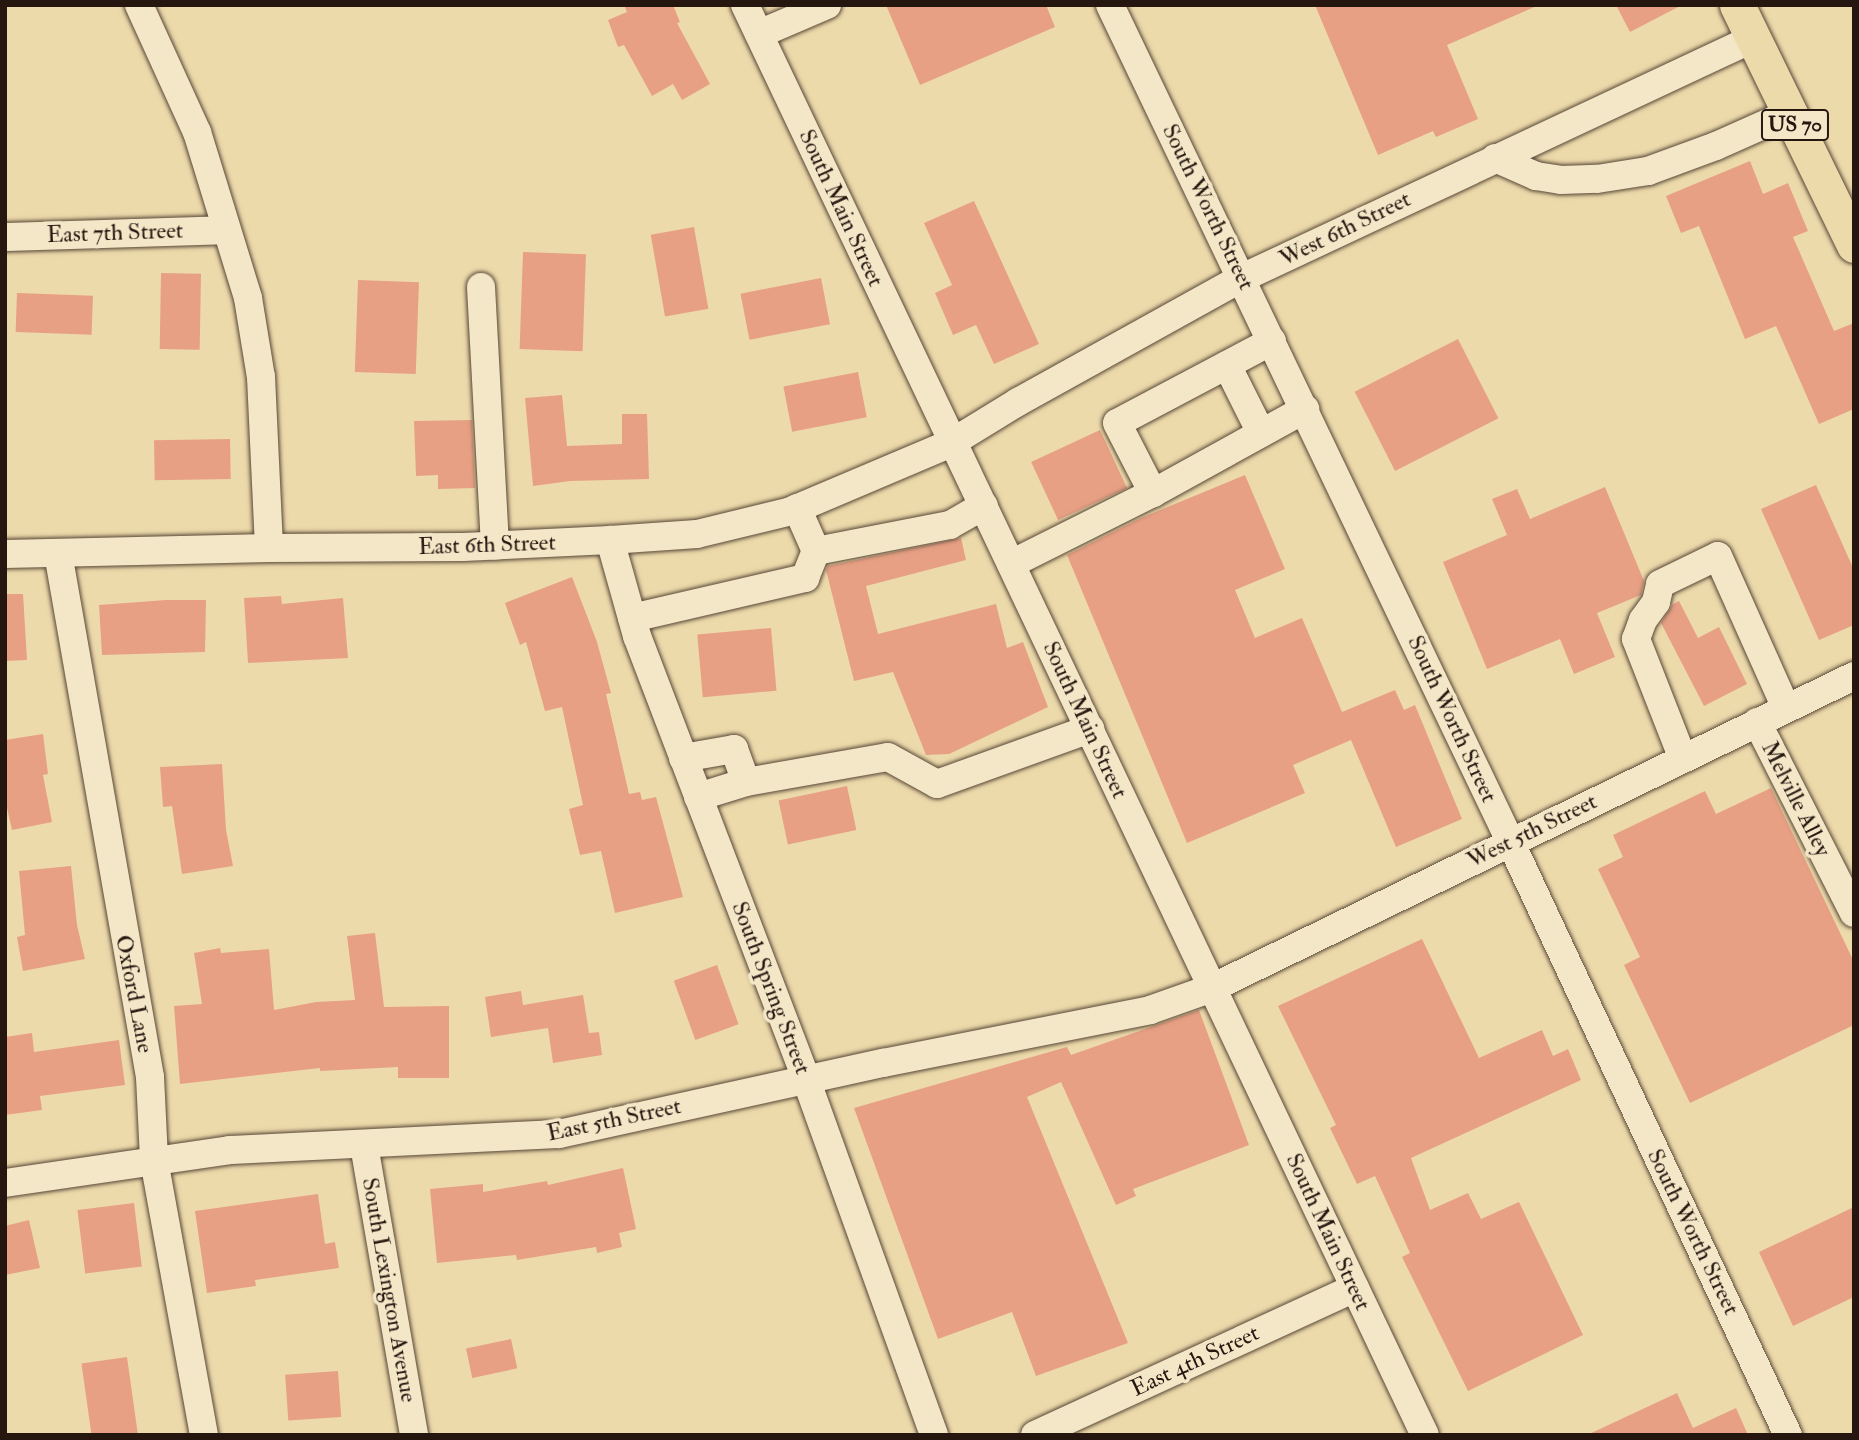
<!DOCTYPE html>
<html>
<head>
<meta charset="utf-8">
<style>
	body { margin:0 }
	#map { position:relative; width:1859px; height:1440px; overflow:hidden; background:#eddaab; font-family:"IM FELL Double Pica",serif }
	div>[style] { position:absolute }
	.building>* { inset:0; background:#e7a084; transform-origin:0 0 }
	.roads { filter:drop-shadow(0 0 2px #584737) drop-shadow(0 0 2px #584737) }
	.minor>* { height:28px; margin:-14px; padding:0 14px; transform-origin:14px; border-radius:14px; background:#f3e7c8 }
	.major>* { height:35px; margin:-17.5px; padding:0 17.5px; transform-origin:17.5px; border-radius:17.5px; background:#eddaab }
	span { translate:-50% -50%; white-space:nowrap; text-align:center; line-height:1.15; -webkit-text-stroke:7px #f3e7c8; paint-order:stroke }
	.shield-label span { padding:2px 5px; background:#f3e7c8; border:2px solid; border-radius:5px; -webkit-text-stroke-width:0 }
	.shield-label { font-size:21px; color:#261610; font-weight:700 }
	.street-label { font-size:23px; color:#261610 }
	.frame { position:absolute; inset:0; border:7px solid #261610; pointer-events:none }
</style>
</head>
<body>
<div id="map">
	<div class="building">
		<i style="clip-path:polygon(624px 5px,673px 5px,680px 22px,677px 23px,710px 84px,682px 100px,673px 84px,652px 96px,624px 45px,618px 47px,608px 20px,627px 12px)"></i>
		<i style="clip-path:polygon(886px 5px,1046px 5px,1055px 27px,920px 85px)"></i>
		<i style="clip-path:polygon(1315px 5px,1539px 5px,1447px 45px,1478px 119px,1436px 137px,1433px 131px,1378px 155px)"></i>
		<i style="clip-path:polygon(1616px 5px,1682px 5px,1630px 32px)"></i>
		<i style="clip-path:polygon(1750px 161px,1763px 194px,1788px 183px,1808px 231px,1793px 237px,1834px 331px,1854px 323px,1854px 409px,1819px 424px,1776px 326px,1745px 339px,1699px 226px,1681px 233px,1666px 196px)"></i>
		<i style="clip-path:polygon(974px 201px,1039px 344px,994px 364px,976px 325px,953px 335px,935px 293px,952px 285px,924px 223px)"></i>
		<i style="left:694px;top:227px;width:83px;height:44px;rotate:80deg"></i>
		<i style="left:523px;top:252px;width:63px;height:97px;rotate:2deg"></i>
		<i style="left:161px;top:273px;width:40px;height:76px;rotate:1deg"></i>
		<i style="left:821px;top:278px;width:47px;height:82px;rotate:79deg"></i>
		<i style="left:358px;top:280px;width:61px;height:92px;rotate:2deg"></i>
		<i style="left:17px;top:293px;width:76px;height:39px;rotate:2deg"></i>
		<i style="left:1458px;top:339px;width:89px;height:116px;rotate:63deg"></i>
		<i style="left:858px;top:372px;width:46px;height:76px;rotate:79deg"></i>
		<i style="clip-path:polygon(562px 395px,567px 446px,622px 444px,622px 414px,647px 414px,649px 479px,570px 481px,533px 486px,525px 398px)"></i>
		<i style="clip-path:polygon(472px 420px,475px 488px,438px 489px,438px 475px,416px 476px,414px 421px)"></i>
		<i style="left:1100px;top:430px;width:64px;height:76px;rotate:65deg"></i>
		<i style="left:230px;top:439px;width:40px;height:76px;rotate:89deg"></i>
		<i style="clip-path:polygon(1245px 475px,1285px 569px,1235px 590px,1255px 638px,1302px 618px,1342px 712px,1395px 690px,1404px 710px,1415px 705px,1462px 819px,1396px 847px,1351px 740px,1293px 765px,1305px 793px,1187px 843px,1067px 555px,1141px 518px)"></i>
		<i style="clip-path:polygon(1816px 485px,1854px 570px,1854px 625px,1819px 640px,1761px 509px)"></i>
		<i style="clip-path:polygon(1605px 487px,1644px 581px,1641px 595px,1597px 613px,1615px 657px,1574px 674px,1560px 639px,1487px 669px,1443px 562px,1507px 535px,1492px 499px,1517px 489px,1530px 519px)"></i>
		<i style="clip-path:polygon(961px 538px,966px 560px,866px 586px,878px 634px,996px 604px,1007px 648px,1023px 642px,1048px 707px,949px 754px,926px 755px,893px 672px,854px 681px,826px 570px,828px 566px)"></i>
		<i style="clip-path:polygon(572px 577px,597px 642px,611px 693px,606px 694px,629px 794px,640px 792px,642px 800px,656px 797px,683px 897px,615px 913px,601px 851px,580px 855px,569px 809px,583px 805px,562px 707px,545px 711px,526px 642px,520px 645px,505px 603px)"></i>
		<i style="clip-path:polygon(5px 594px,23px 594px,27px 660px,5px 661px)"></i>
		<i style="clip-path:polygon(281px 596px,282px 604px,343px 598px,348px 658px,248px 663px,244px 598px)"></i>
		<i style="clip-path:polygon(166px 600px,206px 600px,205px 652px,102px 655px,99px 605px)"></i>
		<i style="clip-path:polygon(1679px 601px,1698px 638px,1719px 627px,1747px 684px,1704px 706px,1661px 623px,1673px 604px)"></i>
		<i style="left:771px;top:628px;width:63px;height:74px;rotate:85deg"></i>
		<i style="clip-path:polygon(43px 734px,48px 774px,43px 775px,52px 822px,12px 830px,5px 799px,5px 740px)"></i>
		<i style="clip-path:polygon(222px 764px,226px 830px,233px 866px,182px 874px,172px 806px,163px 807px,160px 767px)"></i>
		<i style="left:847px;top:786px;width:45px;height:70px;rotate:78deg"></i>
		<i style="clip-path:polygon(1771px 788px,1854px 962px,1854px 1025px,1690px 1103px,1624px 965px,1640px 957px,1598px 869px,1623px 857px,1613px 835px,1705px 791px,1716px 814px)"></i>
		<i style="clip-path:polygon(71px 866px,77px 925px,85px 959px,23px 971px,17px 937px,25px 935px,19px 871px)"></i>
		<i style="clip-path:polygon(375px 933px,384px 1007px,449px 1006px,449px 1078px,398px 1078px,398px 1067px,320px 1071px,320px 1068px,180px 1084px,174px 1006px,202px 1004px,194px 953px,220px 948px,221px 953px,269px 949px,274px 1010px,316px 1002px,355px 1000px,347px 936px)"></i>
		<i style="clip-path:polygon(1422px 939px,1479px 1058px,1542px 1030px,1553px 1056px,1568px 1049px,1581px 1080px,1411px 1158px,1430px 1210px,1468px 1193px,1481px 1219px,1519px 1202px,1583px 1335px,1468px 1391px,1402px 1257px,1410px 1253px,1375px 1176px,1357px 1184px,1330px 1128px,1336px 1125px,1278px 1006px)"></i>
		<i style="left:717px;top:965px;width:63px;height:46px;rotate:70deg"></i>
		<i style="clip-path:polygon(521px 991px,523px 1005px,583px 995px,589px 1033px,599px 1032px,602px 1055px,553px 1063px,548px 1028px,491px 1037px,485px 997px)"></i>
		<i style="clip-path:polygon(1199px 1010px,1249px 1145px,1133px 1189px,1136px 1196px,1116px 1205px,1061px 1082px,1027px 1097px,1128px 1343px,1036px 1376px,1012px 1312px,938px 1339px,854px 1108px,1067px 1047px,1071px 1055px)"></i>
		<i style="clip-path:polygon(32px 1033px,34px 1052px,119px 1040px,125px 1085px,40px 1096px,42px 1110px,5px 1115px,5px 1037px)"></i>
		<i style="clip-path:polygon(623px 1168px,636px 1229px,619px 1233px,622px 1247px,597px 1253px,596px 1247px,517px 1260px,516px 1255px,437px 1263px,430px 1189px,483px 1184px,483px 1192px,547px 1181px,548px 1185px)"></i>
		<i style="clip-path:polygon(318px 1194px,325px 1244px,335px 1242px,339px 1268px,255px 1280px,256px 1286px,207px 1293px,195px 1211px)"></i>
		<i style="left:134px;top:1203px;width:64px;height:57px;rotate:83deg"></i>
		<i style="clip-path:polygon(1854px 1207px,1854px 1297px,1793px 1326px,1759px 1252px)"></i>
		<i style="clip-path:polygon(29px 1220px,40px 1268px,5px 1275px,5px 1226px)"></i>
		<i style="left:511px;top:1339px;width:30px;height:46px;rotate:78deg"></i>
		<i style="left:127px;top:1357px;width:79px;height:46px;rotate:82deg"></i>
		<i style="left:338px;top:1371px;width:46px;height:53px;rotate:86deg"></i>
		<i style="clip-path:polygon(1677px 1393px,1693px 1428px,1736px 1408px,1748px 1435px,1587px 1435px)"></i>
	</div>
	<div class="roads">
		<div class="minor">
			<i style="left:139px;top:5px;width:140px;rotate:65.5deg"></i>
			<i style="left:197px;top:132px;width:174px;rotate:72.9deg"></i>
			<i style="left:248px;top:298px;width:80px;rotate:80.7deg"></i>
			<i style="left:261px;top:377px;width:171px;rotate:87.3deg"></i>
			<i style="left:745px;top:5px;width:1583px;rotate:64.57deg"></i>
			<i style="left:1110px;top:5px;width:927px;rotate:64.43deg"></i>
			<i style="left:1510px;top:841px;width:656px;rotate:64.92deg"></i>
			<i style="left:759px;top:34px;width:74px;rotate:-23.1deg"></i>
			<i style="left:1495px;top:158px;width:45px;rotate:23.7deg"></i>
			<i style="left:1536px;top:176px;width:25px;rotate:9deg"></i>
			<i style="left:1561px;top:180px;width:36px;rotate:-2deg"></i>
			<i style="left:1597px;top:179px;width:52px;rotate:-8.9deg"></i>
			<i style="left:1648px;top:171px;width:72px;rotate:-20.2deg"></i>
			<i style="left:1716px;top:146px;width:81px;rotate:-24deg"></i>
			<i style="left:5px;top:237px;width:220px;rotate:-1.8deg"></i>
			<i style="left:481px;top:287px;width:259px;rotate:86.9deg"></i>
			<i style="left:1272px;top:341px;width:175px;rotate:152.1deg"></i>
			<i style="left:1117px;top:423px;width:79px;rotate:62.8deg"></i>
			<i style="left:1153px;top:493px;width:174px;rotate:-28.9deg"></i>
			<i style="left:1227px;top:365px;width:76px;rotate:63.4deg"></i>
			<i style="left:797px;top:508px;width:47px;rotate:66.2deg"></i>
			<i style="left:816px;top:551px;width:136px;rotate:-11deg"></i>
			<i style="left:950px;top:525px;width:39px;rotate:-30deg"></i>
			<i style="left:610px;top:540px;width:100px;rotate:74.3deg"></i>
			<i style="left:637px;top:636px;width:477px;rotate:69.1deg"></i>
			<i style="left:807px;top:1082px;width:375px;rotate:70.2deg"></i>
			<i style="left:58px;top:553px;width:532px;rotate:80.04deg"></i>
			<i style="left:150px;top:1077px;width:83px;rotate:87.2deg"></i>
			<i style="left:154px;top:1160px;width:280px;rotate:79.7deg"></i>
			<i style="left:5px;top:554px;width:264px;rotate:-1.3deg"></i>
			<i style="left:269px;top:548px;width:194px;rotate:-0.3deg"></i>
			<i style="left:463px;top:547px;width:147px;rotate:-2.7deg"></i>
			<i style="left:610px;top:540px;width:87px;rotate:-3.9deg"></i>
			<i style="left:697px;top:534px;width:97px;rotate:-13.7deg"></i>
			<i style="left:791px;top:511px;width:174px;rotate:-23deg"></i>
			<i style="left:951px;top:443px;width:79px;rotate:-31.5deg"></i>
			<i style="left:1018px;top:402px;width:256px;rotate:-29deg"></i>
			<i style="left:1242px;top:278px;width:563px;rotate:-25.11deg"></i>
			<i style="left:1011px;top:564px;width:159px;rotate:-26.6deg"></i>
			<i style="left:632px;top:618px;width:178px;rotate:-13deg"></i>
			<i style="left:805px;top:578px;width:29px;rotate:-68deg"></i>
			<i style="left:1757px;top:722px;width:214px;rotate:63.1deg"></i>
			<i style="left:683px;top:758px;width:52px;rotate:-10deg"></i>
			<i style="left:734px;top:749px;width:35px;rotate:70deg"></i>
			<i style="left:1683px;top:759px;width:129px;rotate:-111.4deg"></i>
			<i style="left:1636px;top:639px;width:20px;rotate:-70deg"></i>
			<i style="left:1643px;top:620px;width:22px;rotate:-54deg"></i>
			<i style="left:1656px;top:602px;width:18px;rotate:-77deg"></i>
			<i style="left:1660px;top:584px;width:64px;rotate:-25.8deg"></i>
			<i style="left:1718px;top:556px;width:167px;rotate:65.9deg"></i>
			<i style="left:698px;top:797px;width:50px;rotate:-17.4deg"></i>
			<i style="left:746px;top:782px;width:144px;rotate:-10deg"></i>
			<i style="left:888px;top:757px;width:56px;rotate:28.9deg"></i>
			<i style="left:937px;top:784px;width:163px;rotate:-19.8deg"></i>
			<i style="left:364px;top:1145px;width:294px;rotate:80.2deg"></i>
			<i style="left:5px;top:1183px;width:227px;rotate:-8.3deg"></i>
			<i style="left:230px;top:1150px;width:329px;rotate:-2.8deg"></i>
			<i style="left:559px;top:1134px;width:332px;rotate:-12.4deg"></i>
			<i style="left:883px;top:1063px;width:272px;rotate:-11.2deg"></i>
			<i style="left:1150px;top:1010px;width:66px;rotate:-19.5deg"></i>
			<i style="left:1212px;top:988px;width:714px;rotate:-25.92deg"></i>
			<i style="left:1035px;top:1435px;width:352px;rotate:-24.7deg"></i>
		</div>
		<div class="major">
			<i style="left:1737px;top:5px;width:267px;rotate:64deg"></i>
		</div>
	</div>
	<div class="shield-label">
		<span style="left:1795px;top:125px">US 70</span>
	</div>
	<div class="street-label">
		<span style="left:1208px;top:207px;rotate:64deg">South Worth Street</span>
		<span style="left:841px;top:208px;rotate:65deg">South Main Street</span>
		<span style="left:1345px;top:229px;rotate:-26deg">West 6th Street</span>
		<span style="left:115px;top:233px;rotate:-2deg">East 7th Street</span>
		<span style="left:487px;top:545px;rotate:-2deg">East 6th Street</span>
		<span style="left:1452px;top:719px;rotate:65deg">South Worth Street</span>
		<span style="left:1085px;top:720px;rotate:65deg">South Main Street</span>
		<span style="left:1796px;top:799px;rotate:63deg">Melville Alley</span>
		<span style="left:1532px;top:831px;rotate:-26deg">West 5th Street</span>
		<span style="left:771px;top:988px;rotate:69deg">South Spring Street</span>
		<span style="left:134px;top:994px;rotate:79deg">Oxford Lane</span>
		<span style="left:614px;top:1120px;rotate:-12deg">East 5th Street</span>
		<span style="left:1328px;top:1232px;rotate:65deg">South Main Street</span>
		<span style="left:1693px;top:1232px;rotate:64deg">South Worth Street</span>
		<span style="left:389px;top:1290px;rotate:80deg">South Lexington Avenue</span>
		<span style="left:1195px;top:1361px;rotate:-25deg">East 4th Street</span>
	</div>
	<div class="frame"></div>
</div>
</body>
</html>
